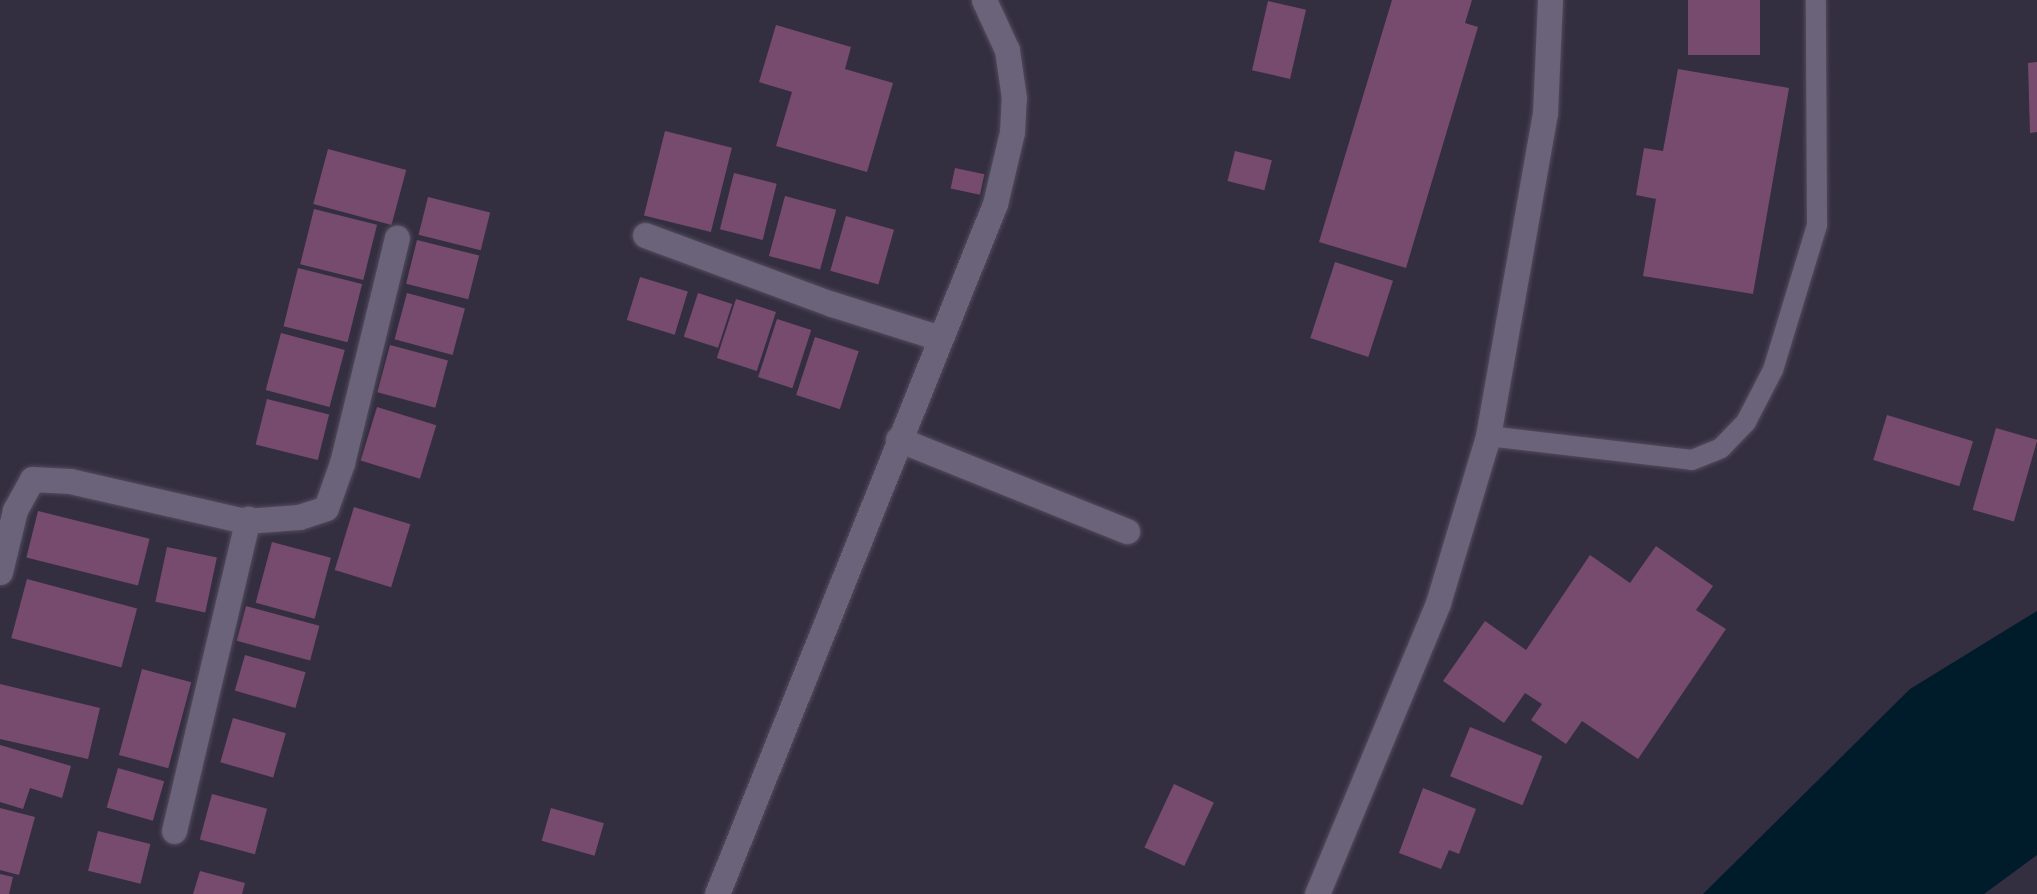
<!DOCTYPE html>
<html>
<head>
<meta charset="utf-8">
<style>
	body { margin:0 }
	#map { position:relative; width:2037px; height:894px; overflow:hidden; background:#342e41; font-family:Georgia,serif }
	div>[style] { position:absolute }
	.water>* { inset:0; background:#001c2b }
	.building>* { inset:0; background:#774b6e; transform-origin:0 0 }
	.roads { filter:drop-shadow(0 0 2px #524c5c) drop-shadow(0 0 2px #524c5c) }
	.service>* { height:20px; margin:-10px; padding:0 10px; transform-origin:10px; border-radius:10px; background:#6a6379 }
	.minor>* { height:25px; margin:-12.5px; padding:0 12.5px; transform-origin:12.5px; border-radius:12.5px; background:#6a6379 }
	.tertiary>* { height:25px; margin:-12.5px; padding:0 12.5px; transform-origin:12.5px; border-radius:12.5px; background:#6a6379 }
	span { translate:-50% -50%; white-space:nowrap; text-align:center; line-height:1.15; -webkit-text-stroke:10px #2a2436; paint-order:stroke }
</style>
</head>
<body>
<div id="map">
	<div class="water">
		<i style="clip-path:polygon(2037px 611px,2037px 855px,1984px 894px,1703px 894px,1910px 689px)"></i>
	</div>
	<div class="building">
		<i style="clip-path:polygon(1392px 0,1472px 0,1465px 23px,1478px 27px,1406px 268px,1319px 242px)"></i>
		<i style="left:1688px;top:0;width:72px;height:55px"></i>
		<i style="left:1268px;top:1px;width:39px;height:71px;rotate:13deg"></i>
		<i style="clip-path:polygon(776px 25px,851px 47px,845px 69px,893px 83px,867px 172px,776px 146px,792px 92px,759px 82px)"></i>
		<i style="clip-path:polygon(2037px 62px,2037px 132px,2030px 133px,2028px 63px)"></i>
		<i style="clip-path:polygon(1678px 69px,1789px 88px,1753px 294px,1643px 276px,1656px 199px,1636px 195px,1644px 148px,1663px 151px)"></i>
		<i style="left:665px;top:131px;width:69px;height:87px;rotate:14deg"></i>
		<i style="left:328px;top:149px;width:81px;height:57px;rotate:15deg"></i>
		<i style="left:1235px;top:151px;width:38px;height:31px;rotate:14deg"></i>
		<i style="left:955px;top:168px;width:30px;height:21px;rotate:12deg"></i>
		<i style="left:734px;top:173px;width:44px;height:58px;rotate:14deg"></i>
		<i style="left:785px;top:196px;width:53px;height:62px;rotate:15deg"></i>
		<i style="left:428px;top:197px;width:64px;height:39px;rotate:14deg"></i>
		<i style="left:314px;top:209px;width:65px;height:57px;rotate:14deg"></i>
		<i style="left:846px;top:216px;width:50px;height:57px;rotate:16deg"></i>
		<i style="left:417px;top:240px;width:64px;height:45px;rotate:14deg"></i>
		<i style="left:1335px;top:262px;width:61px;height:80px;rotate:18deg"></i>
		<i style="left:298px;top:268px;width:66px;height:60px;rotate:14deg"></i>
		<i style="left:640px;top:277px;width:50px;height:45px;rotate:17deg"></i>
		<i style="left:407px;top:293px;width:60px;height:48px;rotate:15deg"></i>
		<i style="left:698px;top:293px;width:36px;height:46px;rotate:18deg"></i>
		<i style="left:736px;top:299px;width:42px;height:62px;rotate:18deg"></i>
		<i style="left:777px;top:319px;width:36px;height:61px;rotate:18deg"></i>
		<i style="left:281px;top:333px;width:66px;height:59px;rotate:15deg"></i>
		<i style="left:815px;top:337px;width:46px;height:61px;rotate:18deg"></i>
		<i style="left:390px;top:345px;width:60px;height:49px;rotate:15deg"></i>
		<i style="left:267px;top:399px;width:64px;height:47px;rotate:14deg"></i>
		<i style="left:377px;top:407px;width:62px;height:56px;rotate:17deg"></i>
		<i style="left:1887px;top:415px;width:90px;height:47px;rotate:17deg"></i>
		<i style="left:1996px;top:428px;width:43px;height:85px;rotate:16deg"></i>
		<i style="left:354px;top:507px;width:59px;height:66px;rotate:17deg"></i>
		<i style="left:38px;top:511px;width:115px;height:48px;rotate:14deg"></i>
		<i style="left:272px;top:542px;width:61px;height:63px;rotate:15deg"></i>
		<i style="clip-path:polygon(1656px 546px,1713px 586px,1696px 610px,1726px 629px,1638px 759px,1582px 721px,1566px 744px,1531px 720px,1542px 704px,1525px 693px,1504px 723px,1443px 681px,1485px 621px,1526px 650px,1590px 555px,1630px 583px)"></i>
		<i style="left:167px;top:547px;width:51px;height:56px;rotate:12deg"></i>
		<i style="left:27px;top:579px;width:114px;height:61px;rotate:15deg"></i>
		<i style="left:246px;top:606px;width:76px;height:36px;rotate:15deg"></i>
		<i style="left:245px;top:655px;width:63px;height:37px;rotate:16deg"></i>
		<i style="left:142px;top:669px;width:51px;height:89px;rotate:15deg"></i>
		<i style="clip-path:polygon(0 684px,100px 708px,88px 759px,0 739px)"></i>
		<i style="left:233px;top:718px;width:55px;height:46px;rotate:16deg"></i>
		<i style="left:1470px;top:727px;width:78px;height:53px;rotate:22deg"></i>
		<i style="clip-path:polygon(0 745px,71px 766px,62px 798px,30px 788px,23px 809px,0 802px)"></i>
		<i style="left:118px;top:768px;width:48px;height:41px;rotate:16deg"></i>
		<i style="left:1174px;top:784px;width:44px;height:70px;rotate:25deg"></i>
		<i style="clip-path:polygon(1423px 788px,1476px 809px,1459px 854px,1449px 850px,1441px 869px,1399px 853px)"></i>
		<i style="left:212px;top:794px;width:57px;height:47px;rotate:15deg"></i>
		<i style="clip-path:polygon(0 808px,35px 817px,19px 875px,0 870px)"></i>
		<i style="left:551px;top:808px;width:55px;height:34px;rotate:16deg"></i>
		<i style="left:98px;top:831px;width:54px;height:41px;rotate:14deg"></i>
		<i style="clip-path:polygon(200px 871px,245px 883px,242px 894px,193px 894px)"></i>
		<i style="clip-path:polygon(0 874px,13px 877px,9px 894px,0 894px)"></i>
	</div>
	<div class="roads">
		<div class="service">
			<i style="left:1488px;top:436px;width:205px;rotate:6.7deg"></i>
			<i style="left:1692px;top:460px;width:31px;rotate:-22deg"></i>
			<i style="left:1721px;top:448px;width:36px;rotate:-46deg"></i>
			<i style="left:1746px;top:422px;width:59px;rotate:-62.6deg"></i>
			<i style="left:1773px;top:370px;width:152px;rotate:-73.1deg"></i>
			<i style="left:1817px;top:225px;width:225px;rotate:-90.3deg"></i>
		</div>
		<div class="minor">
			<i style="left:645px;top:235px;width:199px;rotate:20.3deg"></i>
			<i style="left:832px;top:304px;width:113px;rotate:17.5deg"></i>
			<i style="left:898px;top:439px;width:247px;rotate:21.9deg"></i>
			<i style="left:0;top:572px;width:64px;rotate:-76.4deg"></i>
			<i style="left:15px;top:510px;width:35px;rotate:-61deg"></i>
			<i style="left:32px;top:479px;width:38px;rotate:3deg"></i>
			<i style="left:70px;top:481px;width:180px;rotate:12.9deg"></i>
			<i style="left:245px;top:521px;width:54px;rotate:-4.2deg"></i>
			<i style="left:299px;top:517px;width:28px;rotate:-18deg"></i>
			<i style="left:326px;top:508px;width:48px;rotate:-70.4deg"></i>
			<i style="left:342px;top:463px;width:232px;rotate:-76.3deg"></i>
			<i style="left:174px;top:831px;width:321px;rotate:-76.7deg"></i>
			<i style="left:717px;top:894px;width:744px;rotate:-68.06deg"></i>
			<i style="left:995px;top:204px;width:74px;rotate:-76.7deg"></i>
			<i style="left:1012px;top:132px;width:34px;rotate:-87deg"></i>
			<i style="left:1014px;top:98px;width:49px;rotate:-98.3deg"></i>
			<i style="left:1007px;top:50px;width:55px;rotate:-114.7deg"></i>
		</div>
		<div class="tertiary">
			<i style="left:1317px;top:894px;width:315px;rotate:-67.4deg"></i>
			<i style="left:1438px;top:603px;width:174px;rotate:-73.3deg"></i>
			<i style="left:1488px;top:436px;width:327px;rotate:-80deg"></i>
			<i style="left:1545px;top:114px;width:114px;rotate:-87.5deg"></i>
		</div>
	</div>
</div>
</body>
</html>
